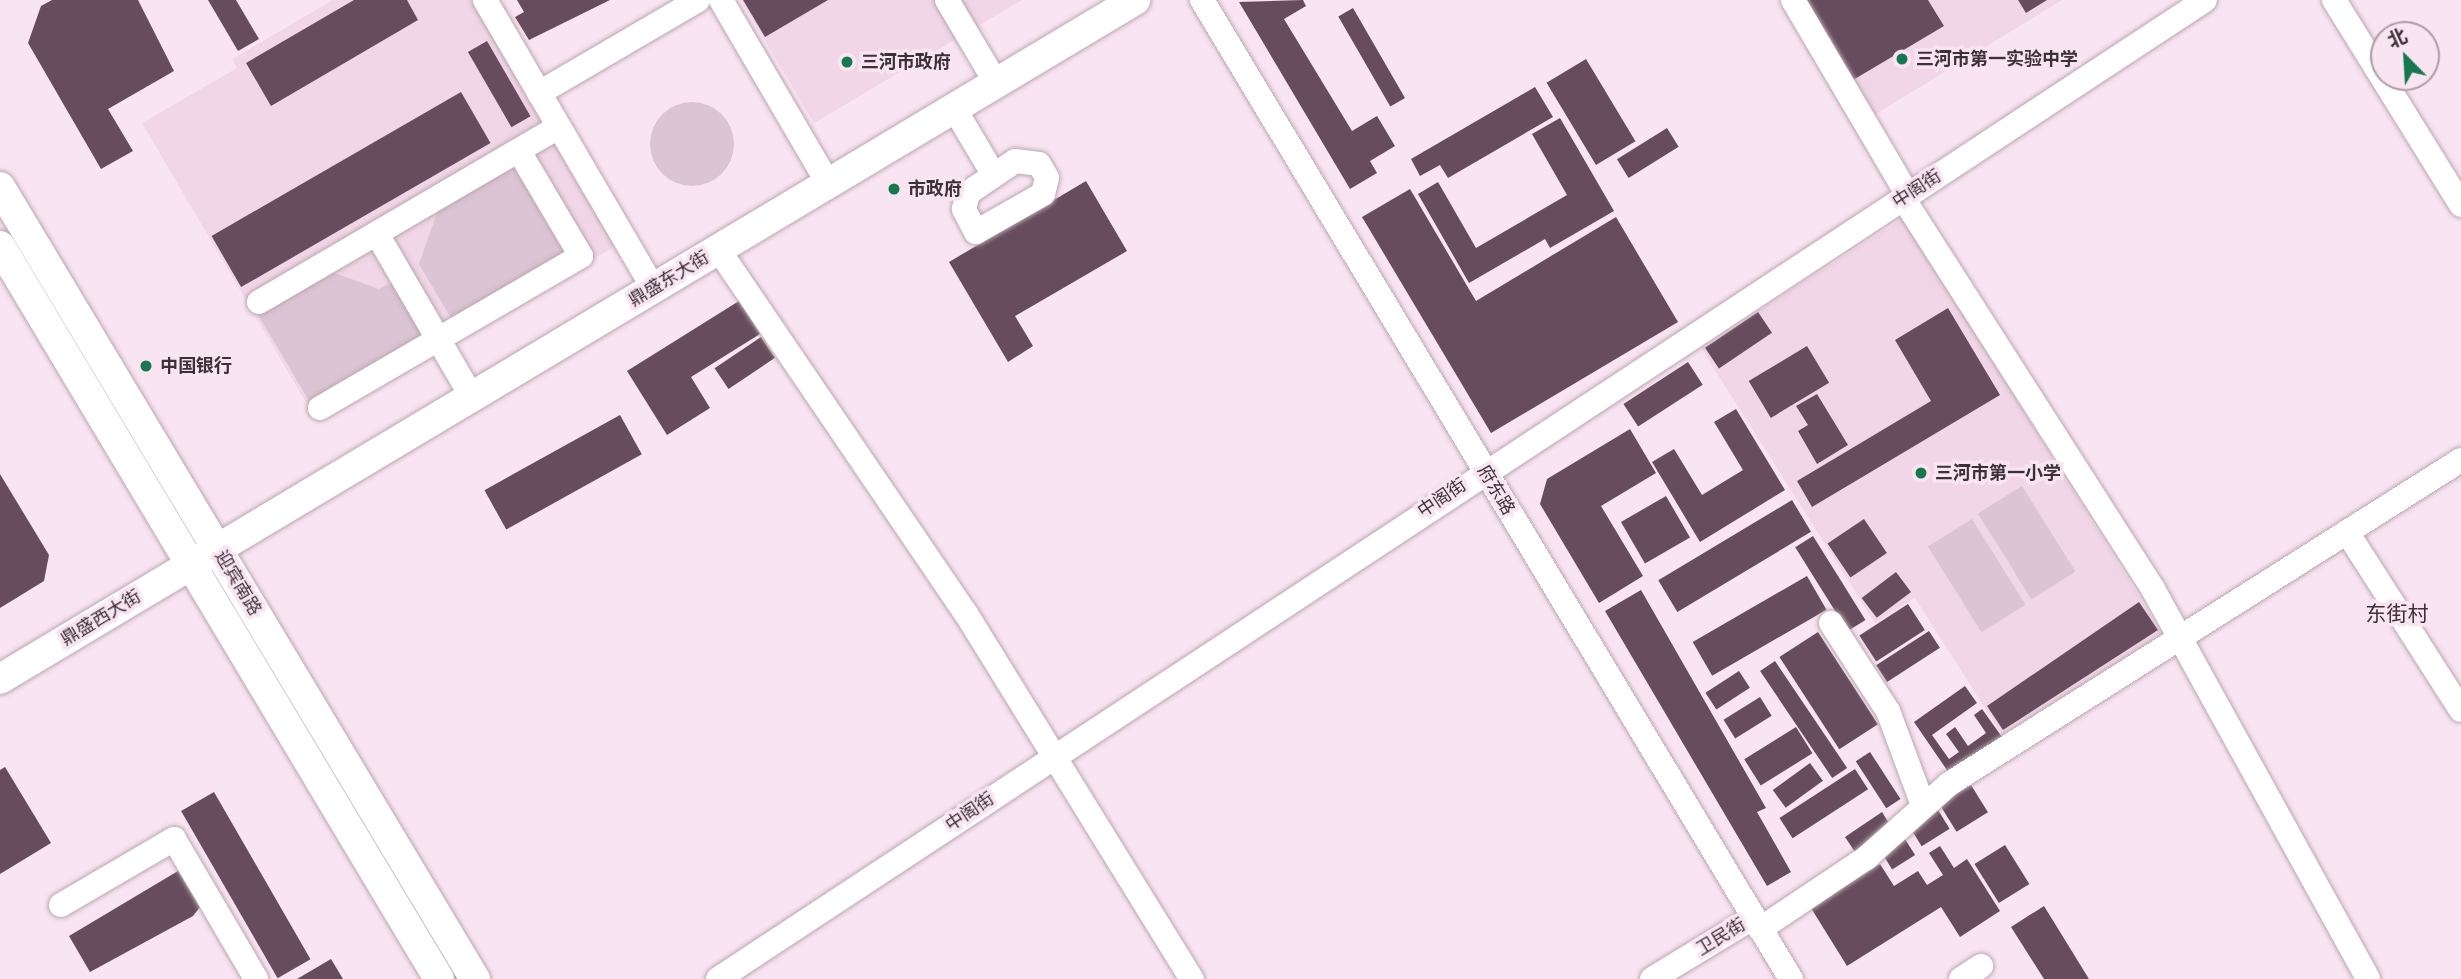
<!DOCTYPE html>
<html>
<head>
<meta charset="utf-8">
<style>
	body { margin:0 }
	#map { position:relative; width:2461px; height:979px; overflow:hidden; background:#f9e4f1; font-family:"Varela Round","Noto Sans SC",sans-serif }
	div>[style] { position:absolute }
	.built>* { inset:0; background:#f1d6e7 }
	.green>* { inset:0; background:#dbc4d3; transform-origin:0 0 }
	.round { border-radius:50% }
	.building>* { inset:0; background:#664c5d; transform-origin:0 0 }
	.roads { filter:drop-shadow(0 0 2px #bba7b3) drop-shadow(0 0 2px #bba7b3) }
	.minor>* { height:24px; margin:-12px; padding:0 12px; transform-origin:12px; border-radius:12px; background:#fff }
	.major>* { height:30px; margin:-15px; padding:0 15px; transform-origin:15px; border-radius:15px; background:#fff }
	.dots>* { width:19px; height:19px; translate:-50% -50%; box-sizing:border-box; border:4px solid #f9e4f1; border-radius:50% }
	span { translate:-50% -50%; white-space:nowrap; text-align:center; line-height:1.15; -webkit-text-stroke:7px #f9e4f1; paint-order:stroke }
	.poi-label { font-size:18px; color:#3a3237; font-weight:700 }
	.left { translate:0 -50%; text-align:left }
	.street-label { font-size:18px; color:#3a3237 }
	.quarter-label { font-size:21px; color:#3a3237 }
	.north { position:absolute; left:2370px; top:21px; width:70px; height:70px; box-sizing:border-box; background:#f9e4f1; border:2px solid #ad9da7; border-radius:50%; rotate:336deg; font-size:19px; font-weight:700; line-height:28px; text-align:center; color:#3a3237 }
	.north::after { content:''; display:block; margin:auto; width:24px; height:32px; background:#17784f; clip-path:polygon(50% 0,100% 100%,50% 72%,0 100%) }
</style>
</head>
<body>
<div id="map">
	<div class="built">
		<i style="clip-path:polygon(333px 0,474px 0,617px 245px,317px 421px,142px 123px,237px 68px,232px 59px)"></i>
		<i style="clip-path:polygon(741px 0,1022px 0,814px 123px)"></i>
		<i style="clip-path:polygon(1802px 0,2062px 0,1871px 117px)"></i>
		<i style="clip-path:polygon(1903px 218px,2163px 635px,2002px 735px,1915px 598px,1875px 623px,1701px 348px)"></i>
	</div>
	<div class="green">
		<i class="round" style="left:650px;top:102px;width:84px;height:84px"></i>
		<i style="clip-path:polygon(511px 162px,564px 253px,451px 318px,419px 264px,438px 210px)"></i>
		<i style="clip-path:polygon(329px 271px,379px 289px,392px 282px,422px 335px,309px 401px,257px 313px)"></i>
		<i style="left:2022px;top:486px;width:101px;height:52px;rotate:58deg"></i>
		<i style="left:1972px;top:519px;width:101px;height:52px;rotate:58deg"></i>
	</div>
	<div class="building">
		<i style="clip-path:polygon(52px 0,138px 0,174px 71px,108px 109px,133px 151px,101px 169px,28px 43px,41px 6px)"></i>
		<i style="clip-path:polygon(208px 0,236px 0,259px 39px,238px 51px)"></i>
		<i style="clip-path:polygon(354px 0,407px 0,418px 20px,271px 106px,246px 63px)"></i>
		<i style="clip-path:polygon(517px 0,610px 0,529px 40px,515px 17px,524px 12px)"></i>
		<i style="clip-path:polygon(743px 0,828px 0,765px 37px)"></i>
		<i style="clip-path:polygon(1303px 0,1306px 6px,1284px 19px,1352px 131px,1377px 116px,1395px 146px,1370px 161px,1377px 173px,1350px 189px,1239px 2px)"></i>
		<i style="clip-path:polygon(1806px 0,1928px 0,1944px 26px,1853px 80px)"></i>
		<i style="clip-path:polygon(2018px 0,2047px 0,2026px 13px)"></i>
		<i style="left:1353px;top:8px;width:104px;height:17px;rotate:60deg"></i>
		<i style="left:487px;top:41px;width:87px;height:22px;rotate:60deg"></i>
		<i style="left:1586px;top:59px;width:96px;height:46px;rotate:59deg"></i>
		<i style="clip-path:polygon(1535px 87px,1553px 117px,1448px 178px,1440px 165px,1420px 176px,1411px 159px)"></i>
		<i style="left:461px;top:92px;width:59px;height:288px;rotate:60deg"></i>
		<i style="clip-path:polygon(1560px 118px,1614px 211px,1550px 248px,1545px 239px,1469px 283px,1418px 194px,1438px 182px,1476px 248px,1567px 195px,1532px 134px)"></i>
		<i style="left:1667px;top:128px;width:22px;height:59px;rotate:58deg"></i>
		<i style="clip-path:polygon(1086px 181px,1127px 251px,1015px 316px,1033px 346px,1008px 362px,949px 262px)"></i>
		<i style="clip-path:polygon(1410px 189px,1476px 301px,1616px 217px,1678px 322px,1491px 433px,1362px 217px)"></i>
		<i style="clip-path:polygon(739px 301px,760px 334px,691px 377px,710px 408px,667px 435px,627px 371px)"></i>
		<i style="clip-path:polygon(1948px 308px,2000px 395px,1812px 507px,1797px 481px,1931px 401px,1895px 340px)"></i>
		<i style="left:1758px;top:312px;width:25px;height:64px;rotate:56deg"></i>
		<i style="left:761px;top:337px;width:25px;height:56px;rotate:56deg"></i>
		<i style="left:1807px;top:346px;width:43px;height:68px;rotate:59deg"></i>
		<i style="left:1688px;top:362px;width:27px;height:77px;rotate:57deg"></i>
		<i style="clip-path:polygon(1817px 394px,1848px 445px,1817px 464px,1798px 431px,1808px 425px,1796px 406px)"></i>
		<i style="clip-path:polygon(1736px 409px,1785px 490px,1700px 542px,1652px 462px,1674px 449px,1702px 495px,1743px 470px,1714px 422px)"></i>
		<i style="left:620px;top:415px;width:45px;height:155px;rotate:61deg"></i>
		<i style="clip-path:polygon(1630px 429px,1656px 473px,1601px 506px,1643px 576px,1599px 603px,1540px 504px,1547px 479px)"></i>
		<i style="clip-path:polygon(0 474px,49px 555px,44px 581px,0 608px)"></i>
		<i style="left:1666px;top:496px;width:48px;height:52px;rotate:60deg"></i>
		<i style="left:1792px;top:500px;width:37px;height:156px;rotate:59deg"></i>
		<i style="left:1864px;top:519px;width:41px;height:44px;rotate:56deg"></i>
		<i style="left:1813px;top:536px;width:99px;height:21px;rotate:58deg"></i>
		<i style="left:1896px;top:572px;width:25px;height:43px;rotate:53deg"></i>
		<i style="left:1807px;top:576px;width:39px;height:132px;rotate:60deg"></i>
		<i style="clip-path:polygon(1641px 590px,1766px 808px,1757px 812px,1791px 872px,1767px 886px,1605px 611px)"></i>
		<i style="clip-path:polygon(2139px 602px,2158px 630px,2003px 730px,1987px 706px)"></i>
		<i style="left:1908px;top:604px;width:31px;height:58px;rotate:57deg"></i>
		<i style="left:1929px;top:631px;width:20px;height:63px;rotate:57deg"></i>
		<i style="left:1818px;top:632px;width:110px;height:46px;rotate:57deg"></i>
		<i style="left:1775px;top:661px;width:129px;height:18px;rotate:56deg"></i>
		<i style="left:1739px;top:671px;width:20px;height:40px;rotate:57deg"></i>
		<i style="clip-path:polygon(1965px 686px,1977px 703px,1932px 735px,1949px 759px,1959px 752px,1946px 734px,1955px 727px,1968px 746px,1986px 733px,1974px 715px,1982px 709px,2002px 737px,1949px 773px,1914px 722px)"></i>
		<i style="left:1760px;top:697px;width:22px;height:43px;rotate:58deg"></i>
		<i style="left:1796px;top:727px;width:31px;height:61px;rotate:58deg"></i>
		<i style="left:1870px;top:752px;width:56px;height:17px;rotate:57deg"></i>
		<i style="left:1810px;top:763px;width:22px;height:46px;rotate:54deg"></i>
		<i style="clip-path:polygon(5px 767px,51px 843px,0 874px,0 770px)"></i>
		<i style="left:1855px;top:769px;width:24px;height:90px;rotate:57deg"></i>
		<i style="left:1971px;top:785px;width:32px;height:37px;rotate:58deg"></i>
		<i style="left:214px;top:792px;width:193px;height:38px;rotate:60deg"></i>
		<i style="left:1938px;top:810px;width:22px;height:33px;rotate:58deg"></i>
		<i style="clip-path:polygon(1882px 812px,1890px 825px,1855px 852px,1845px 837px)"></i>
		<i style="left:1905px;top:839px;width:19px;height:27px;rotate:58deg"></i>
		<i style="left:2005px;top:845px;width:46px;height:36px;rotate:58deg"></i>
		<i style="clip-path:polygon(1940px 846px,1954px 868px,1967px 859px,2000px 911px,1960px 937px,1941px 907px,1847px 966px,1811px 908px,1880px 864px,1894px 886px,1918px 871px,1927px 885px,1943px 875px,1929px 853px)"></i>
		<i style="clip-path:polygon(178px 871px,200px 907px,193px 916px,90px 972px,69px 936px)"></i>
		<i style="clip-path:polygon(2044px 906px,2089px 979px,2044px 979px,2011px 927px)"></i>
		<i style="clip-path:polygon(331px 959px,343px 979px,297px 979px)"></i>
	</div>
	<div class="roads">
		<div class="minor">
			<i style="left:485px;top:0;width:333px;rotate:59.7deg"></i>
			<i style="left:721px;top:0;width:212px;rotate:59.7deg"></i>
			<i style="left:947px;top:0;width:96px;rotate:59.4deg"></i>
			<i style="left:1202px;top:0;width:1143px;rotate:58.97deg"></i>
			<i style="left:1793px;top:0;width:226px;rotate:59.5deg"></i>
			<i style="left:2334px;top:0;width:241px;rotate:58.2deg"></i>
			<i style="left:539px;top:93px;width:184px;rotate:-30.3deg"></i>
			<i style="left:954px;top:108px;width:74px;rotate:59.3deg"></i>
			<i style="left:1015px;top:161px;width:24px;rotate:7deg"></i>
			<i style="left:1039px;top:164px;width:16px;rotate:60deg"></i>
			<i style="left:1047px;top:178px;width:16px;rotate:104deg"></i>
			<i style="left:1043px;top:194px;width:77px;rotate:150.4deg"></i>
			<i style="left:976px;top:232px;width:26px;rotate:-118deg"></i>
			<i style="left:964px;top:209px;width:16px;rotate:-76deg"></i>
			<i style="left:968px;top:193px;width:57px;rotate:-34.2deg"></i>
			<i style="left:1903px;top:198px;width:464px;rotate:57.4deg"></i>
			<i style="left:2153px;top:589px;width:445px;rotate:61.1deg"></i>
			<i style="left:377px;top:234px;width:189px;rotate:59.8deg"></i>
			<i style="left:718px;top:249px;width:439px;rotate:55.8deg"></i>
			<i style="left:965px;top:612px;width:432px;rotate:58.3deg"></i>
			<i style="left:259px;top:302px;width:347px;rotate:-30.3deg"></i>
			<i style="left:320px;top:408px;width:302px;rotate:-30.2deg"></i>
			<i style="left:581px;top:256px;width:122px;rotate:-120.6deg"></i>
			<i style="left:2347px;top:532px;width:211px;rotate:57.4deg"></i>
			<i style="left:1831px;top:623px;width:105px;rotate:57.1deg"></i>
			<i style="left:1888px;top:711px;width:100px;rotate:69.6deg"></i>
			<i style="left:61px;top:905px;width:131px;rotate:-30.3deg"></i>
			<i style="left:174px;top:839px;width:162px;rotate:59.6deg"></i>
			<i style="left:1760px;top:929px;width:128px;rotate:-33.8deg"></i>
			<i style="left:1866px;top:858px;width:111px;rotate:-41.7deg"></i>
			<i style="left:1949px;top:784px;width:606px;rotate:-32.33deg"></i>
			<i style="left:718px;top:979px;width:1780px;rotate:-33.36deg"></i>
			<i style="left:1652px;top:979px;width:119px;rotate:-31.3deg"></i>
			<i style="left:1961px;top:979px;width:24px;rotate:-33deg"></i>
		</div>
		<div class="major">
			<i style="left:0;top:187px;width:924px;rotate:59.05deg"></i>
			<i style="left:0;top:246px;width:854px;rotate:59.08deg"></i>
			<i style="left:0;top:679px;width:1323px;rotate:-30.89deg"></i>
		</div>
	</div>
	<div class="dots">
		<i style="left:1902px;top:59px;background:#17784f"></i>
		<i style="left:847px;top:62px;background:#17784f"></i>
		<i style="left:894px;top:189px;background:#17784f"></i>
		<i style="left:146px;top:366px;background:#17784f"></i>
		<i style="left:1921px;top:473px;background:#17784f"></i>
	</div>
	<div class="poi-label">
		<span class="left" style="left:1916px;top:59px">三河市第一实验中学</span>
		<span class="left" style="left:861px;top:62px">三河市政府</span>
		<span class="left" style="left:908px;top:189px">市政府</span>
		<span class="left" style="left:160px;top:366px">中国银行</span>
		<span class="left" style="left:1935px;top:473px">三河市第一小学</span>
	</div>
	<div class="street-label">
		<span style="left:1917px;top:189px;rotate:-33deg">中阁街</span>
		<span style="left:669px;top:279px;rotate:-31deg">鼎盛东大街</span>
		<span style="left:1496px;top:490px;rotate:59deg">府东路</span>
		<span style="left:1442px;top:498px;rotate:-34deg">中阁街</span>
		<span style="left:238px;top:583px;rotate:59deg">迎宾南路</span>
		<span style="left:101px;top:618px;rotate:-31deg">鼎盛西大街</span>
		<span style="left:970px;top:812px;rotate:-34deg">中阁街</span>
		<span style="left:1721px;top:937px;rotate:-31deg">卫民街</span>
	</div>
	<div class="quarter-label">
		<span style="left:2397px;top:615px">东街村</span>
	</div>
	<div class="north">北</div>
</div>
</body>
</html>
